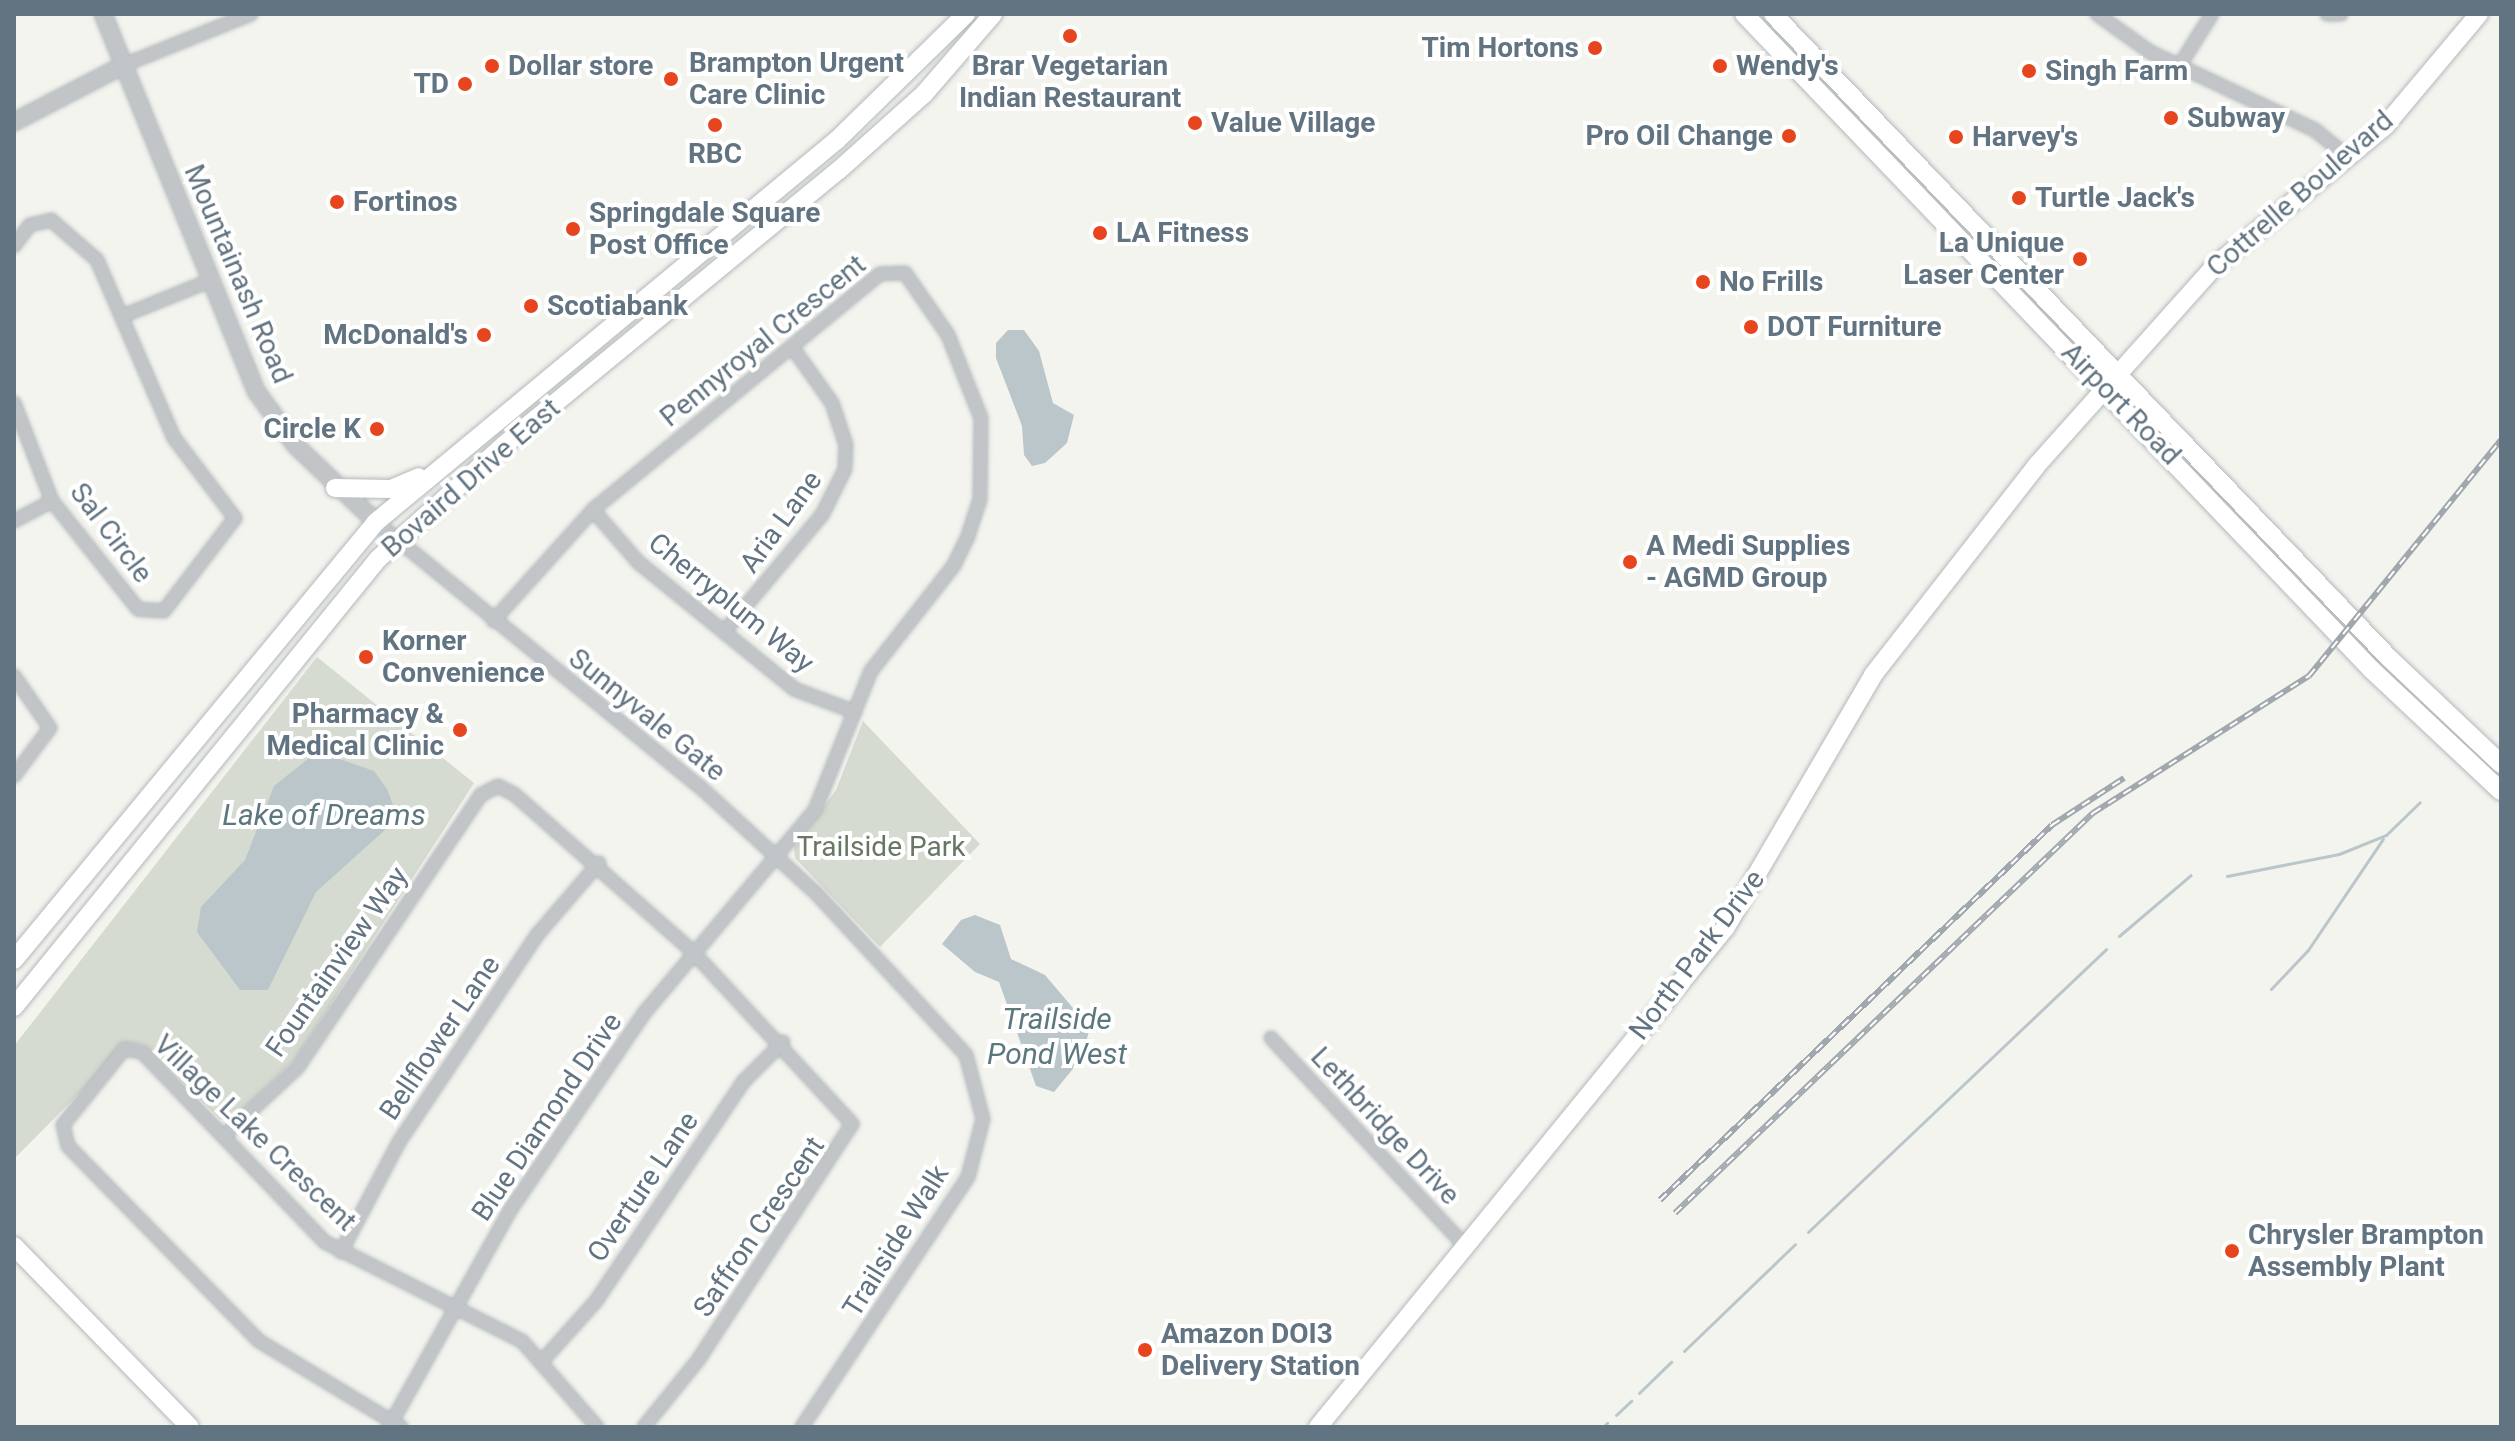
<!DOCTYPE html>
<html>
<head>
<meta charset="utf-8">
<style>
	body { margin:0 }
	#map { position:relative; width:2515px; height:1441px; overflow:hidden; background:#f4f4ef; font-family:Roboto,sans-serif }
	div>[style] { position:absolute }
	.green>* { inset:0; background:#d5dbd0 }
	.water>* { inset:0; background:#bac6ca }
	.stream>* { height:3px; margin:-1.5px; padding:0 1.5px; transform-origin:1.5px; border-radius:1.5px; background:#bac6ca }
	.roads { filter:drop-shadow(0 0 2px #b3b9bc) drop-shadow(0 0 2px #b3b9bc) }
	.minor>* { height:12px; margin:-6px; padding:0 6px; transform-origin:6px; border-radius:6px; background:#c1c5c8 }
	.tertiary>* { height:16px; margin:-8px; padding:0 8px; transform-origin:8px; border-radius:8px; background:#c1c5c8 }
	.secondary>* { height:18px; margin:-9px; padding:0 9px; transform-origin:9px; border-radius:9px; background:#fff }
	.rail>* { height:6px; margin-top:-3px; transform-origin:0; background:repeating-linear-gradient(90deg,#fff 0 9px,#a1a8ad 0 18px); box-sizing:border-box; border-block:2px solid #a1a8ad }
	.dots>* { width:22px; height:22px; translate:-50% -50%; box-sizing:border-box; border:4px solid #fff; border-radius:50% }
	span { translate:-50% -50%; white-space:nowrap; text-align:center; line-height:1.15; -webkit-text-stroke:8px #fff; paint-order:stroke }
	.poi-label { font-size:28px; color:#627481; font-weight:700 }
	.right { translate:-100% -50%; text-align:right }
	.left { translate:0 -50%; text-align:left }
	.street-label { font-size:28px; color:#627481 }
	.park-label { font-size:28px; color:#667861 }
	.water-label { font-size:30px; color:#5d777f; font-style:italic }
	.frame { position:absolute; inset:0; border:16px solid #627481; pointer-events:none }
</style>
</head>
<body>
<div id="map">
	<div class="green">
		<i style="clip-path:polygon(317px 657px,474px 783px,296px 1058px,232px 1120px,221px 1120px,144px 1045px,129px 1043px,14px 1159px,14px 1046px)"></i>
		<i style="clip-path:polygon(863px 721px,980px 844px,880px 947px,795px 858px,794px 847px,836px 790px)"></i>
	</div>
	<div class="water">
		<i style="clip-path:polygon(1008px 330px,1024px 330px,1039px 351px,1053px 403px,1074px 415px,1067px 443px,1045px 463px,1032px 466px,1024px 455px,1022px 426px,996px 358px,996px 343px)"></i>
		<i style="clip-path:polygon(334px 757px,374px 771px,387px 789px,393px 805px,386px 829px,316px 892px,268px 990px,240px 990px,197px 932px,201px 907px,245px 860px,274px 786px,309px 758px)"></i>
		<i style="clip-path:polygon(975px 915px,1000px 925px,1011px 959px,1045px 975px,1090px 1028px,1081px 1059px,1054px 1092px,1036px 1086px,999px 982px,975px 972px,942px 944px,961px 920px)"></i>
	</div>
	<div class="stream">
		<i style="left:2227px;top:876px;width:114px;rotate:-11.1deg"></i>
		<i style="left:2339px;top:854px;width:51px;rotate:-22deg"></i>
		<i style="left:2386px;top:835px;width:47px;rotate:-44.1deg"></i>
		<i style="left:2119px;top:936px;width:94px;rotate:-40.3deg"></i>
		<i style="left:2271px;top:989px;width:54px;rotate:-46.5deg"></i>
		<i style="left:2308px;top:950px;width:134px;rotate:-56deg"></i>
		<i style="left:1808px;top:1232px;width:411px;rotate:-43.5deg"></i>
		<i style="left:1684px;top:1351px;width:154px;rotate:-43.9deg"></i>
		<i style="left:1639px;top:1393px;width:45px;rotate:-44.1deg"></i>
		<i style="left:1616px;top:1415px;width:21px;rotate:-43deg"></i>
		<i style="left:1603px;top:1427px;width:6px;rotate:-45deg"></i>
	</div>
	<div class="roads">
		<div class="minor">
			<i style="left:2097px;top:14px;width:65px;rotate:35.6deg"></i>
			<i style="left:2150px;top:52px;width:183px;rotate:25.3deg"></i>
			<i style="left:2315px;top:130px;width:44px;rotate:39.5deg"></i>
			<i style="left:2327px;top:14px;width:14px"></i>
			<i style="left:124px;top:65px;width:137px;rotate:-21.9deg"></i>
			<i style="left:2180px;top:65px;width:60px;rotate:-57.9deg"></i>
			<i style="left:14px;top:246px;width:26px;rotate:-53deg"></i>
			<i style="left:30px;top:225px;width:22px;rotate:-13deg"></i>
			<i style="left:51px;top:220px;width:61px;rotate:41deg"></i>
			<i style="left:97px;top:260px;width:194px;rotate:66.6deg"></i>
			<i style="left:174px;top:438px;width:101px;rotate:52.7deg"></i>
			<i style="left:235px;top:518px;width:117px;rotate:127.4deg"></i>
			<i style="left:164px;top:611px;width:26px;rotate:-176deg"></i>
			<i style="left:138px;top:609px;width:138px;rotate:-128.5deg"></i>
			<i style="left:52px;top:501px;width:105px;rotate:-111.2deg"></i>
			<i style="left:125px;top:315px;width:91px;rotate:-22deg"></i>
			<i style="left:593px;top:510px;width:69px;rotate:49.1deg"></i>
			<i style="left:638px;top:562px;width:201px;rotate:39.1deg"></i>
			<i style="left:794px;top:689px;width:65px;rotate:20.7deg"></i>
			<i style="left:14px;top:521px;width:43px;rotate:-27.8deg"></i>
			<i style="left:376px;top:522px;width:417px;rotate:39.3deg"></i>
			<i style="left:699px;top:786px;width:160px;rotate:42.5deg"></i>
			<i style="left:817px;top:894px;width:219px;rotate:47.2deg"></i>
			<i style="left:966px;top:1055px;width:66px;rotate:75.1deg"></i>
			<i style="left:983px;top:1119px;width:60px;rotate:104.5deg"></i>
			<i style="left:968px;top:1177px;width:300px;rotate:123.6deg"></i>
			<i style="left:724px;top:632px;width:153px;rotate:-50.1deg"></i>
			<i style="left:822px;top:515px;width:51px;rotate:-63.4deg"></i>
			<i style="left:845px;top:469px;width:24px;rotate:-88deg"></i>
			<i style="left:846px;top:445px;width:44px;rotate:-108.4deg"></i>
			<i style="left:832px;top:403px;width:69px;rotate:-125.5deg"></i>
			<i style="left:14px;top:676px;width:63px;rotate:55.3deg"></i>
			<i style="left:50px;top:728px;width:60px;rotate:126.9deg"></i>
			<i style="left:1271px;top:1038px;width:284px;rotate:47deg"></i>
			<i style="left:226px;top:1134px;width:98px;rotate:-42.9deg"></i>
			<i style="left:298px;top:1067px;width:328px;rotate:-56.1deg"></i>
			<i style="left:481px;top:795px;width:19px;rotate:-28deg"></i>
			<i style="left:498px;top:786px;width:18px;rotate:27deg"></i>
			<i style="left:514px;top:794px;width:237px;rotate:41.4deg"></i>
			<i style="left:692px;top:951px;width:236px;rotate:47.2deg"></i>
			<i style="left:852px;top:1124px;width:280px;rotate:123.1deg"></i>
			<i style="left:699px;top:1359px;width:87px;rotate:129deg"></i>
			<i style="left:341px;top:1252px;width:124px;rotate:-62.2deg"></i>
			<i style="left:399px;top:1142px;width:249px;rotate:-56.3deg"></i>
			<i style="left:537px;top:935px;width:95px;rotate:-49.3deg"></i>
			<i style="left:544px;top:1359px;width:78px;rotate:-48.1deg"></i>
			<i style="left:596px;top:1301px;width:265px;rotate:-56.1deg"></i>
			<i style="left:744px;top:1081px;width:55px;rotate:-45deg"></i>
			<i style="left:389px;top:1427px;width:246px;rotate:-60.8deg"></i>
			<i style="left:509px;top:1212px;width:242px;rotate:-55.8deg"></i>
			<i style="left:645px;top:1012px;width:264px;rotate:-49.9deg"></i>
			<i style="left:815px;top:810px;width:150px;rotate:-68.1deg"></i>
			<i style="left:871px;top:671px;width:135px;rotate:-51.9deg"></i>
			<i style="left:954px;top:565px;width:32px;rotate:-64deg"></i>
			<i style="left:968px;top:536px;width:39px;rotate:-72deg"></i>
			<i style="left:980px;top:499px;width:81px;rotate:-89.3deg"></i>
			<i style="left:981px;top:418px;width:89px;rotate:-111.7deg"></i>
			<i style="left:948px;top:335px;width:75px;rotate:-124.7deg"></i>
			<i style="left:905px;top:273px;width:25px;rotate:178deg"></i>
			<i style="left:880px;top:274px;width:372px;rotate:140.6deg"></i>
			<i style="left:593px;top:510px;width:149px;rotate:132deg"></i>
			<i style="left:401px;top:1427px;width:166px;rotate:-148.8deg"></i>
			<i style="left:259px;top:1341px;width:273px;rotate:-134.4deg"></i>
			<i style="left:68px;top:1146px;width:22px;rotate:-103deg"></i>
			<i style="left:63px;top:1125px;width:97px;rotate:-51.2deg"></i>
			<i style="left:124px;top:1049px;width:18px;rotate:9deg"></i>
			<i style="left:142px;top:1052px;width:264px;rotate:46.1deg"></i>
			<i style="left:325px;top:1242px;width:220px;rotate:26.7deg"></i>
			<i style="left:522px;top:1341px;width:114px;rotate:48.9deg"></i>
		</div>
		<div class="tertiary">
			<i style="left:103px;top:14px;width:407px;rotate:67.9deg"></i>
			<i style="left:256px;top:391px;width:68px;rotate:54deg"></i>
			<i style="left:296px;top:446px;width:110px;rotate:43.5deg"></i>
			<i style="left:14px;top:122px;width:124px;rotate:-27.4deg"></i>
		</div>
		<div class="secondary">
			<i style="left:1744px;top:14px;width:908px;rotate:46.25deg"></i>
			<i style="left:2372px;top:670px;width:177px;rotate:43.2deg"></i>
			<i style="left:1773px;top:14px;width:891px;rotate:46.27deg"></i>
			<i style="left:2389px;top:658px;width:154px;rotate:43.4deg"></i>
			<i style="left:335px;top:488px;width:56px;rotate:1deg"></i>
			<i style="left:391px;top:489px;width:30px;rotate:-23deg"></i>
			<i style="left:14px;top:960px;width:568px;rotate:-50.43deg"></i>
			<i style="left:376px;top:522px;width:599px;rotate:-39.65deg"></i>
			<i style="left:837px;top:140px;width:180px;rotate:-44.3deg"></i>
			<i style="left:14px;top:1007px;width:577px;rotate:-50.91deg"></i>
			<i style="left:378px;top:559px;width:170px;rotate:-42.1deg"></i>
			<i style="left:504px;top:445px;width:433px;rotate:-39.4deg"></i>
			<i style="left:839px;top:170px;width:114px;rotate:-41.8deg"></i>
			<i style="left:924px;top:94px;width:106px;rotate:-49.2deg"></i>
			<i style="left:14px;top:1246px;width:252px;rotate:45.8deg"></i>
			<i style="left:1318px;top:1427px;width:645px;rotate:-50.79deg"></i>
			<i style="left:1726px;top:927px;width:292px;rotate:-59.7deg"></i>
			<i style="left:1873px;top:675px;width:265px;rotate:-52deg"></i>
			<i style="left:2036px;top:466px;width:270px;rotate:-48.2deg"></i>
			<i style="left:2216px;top:265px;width:219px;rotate:-39.4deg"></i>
			<i style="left:2385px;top:126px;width:146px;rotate:-50deg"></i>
		</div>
	</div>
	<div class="rail">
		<i style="left:1660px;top:1200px;width:542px;rotate:-43.73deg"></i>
		<i style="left:2052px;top:825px;width:86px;rotate:-33.1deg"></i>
		<i style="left:1675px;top:1213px;width:579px;rotate:-43.74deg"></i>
		<i style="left:2093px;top:813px;width:256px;rotate:-32.4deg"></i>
		<i style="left:2309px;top:676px;width:304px;rotate:-50.9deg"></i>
	</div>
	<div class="dots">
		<i style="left:1070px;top:36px;background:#e6451d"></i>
		<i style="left:1595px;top:48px;background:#e6451d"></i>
		<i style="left:492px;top:66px;background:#e6451d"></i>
		<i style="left:1720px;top:66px;background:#e6451d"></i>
		<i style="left:2029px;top:71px;background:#e6451d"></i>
		<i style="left:671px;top:79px;background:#e6451d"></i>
		<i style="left:465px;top:84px;background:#e6451d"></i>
		<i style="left:2171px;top:118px;background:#e6451d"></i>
		<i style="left:1195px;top:123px;background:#e6451d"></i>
		<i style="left:715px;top:125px;background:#e6451d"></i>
		<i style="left:1789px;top:136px;background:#e6451d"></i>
		<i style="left:1956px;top:137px;background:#e6451d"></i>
		<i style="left:2019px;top:198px;background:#e6451d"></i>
		<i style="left:337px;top:202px;background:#e6451d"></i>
		<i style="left:573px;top:229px;background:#e6451d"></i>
		<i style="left:1100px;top:233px;background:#e6451d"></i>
		<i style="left:2080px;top:259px;background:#e6451d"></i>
		<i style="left:1703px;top:282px;background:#e6451d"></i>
		<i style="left:531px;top:306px;background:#e6451d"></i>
		<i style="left:1751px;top:327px;background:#e6451d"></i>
		<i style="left:484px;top:335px;background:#e6451d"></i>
		<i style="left:377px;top:429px;background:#e6451d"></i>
		<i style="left:1630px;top:562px;background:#e6451d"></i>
		<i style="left:366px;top:657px;background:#e6451d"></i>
		<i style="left:460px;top:730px;background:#e6451d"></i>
		<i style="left:2232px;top:1251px;background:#e6451d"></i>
		<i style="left:1145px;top:1350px;background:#e6451d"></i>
	</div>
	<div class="poi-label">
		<span class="right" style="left:1579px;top:48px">Tim Hortons</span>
		<span class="left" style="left:689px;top:79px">Brampton Urgent<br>Care Clinic</span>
		<span class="left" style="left:508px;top:66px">Dollar store</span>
		<span style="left:1070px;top:82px">Brar Vegetarian<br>Indian Restaurant</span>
		<span class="left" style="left:1736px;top:66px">Wendy's</span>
		<span class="left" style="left:2045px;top:71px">Singh Farm</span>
		<span class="right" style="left:449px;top:84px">TD</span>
		<span class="left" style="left:2187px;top:118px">Subway</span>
		<span class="left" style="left:1211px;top:123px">Value Village</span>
		<span class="right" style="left:1773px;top:136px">Pro Oil Change</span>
		<span class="left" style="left:1972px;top:137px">Harvey's</span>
		<span style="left:715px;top:154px">RBC</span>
		<span class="left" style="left:2035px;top:198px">Turtle Jack's</span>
		<span class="left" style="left:353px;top:202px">Fortinos</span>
		<span class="left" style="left:589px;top:229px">Springdale Square<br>Post Office</span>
		<span class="left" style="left:1116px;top:233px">LA Fitness</span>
		<span class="right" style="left:2064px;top:259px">La Unique<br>Laser Center</span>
		<span class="left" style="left:1719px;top:282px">No Frills</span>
		<span class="left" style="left:547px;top:306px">Scotiabank</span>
		<span class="left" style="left:1767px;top:327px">DOT Furniture</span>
		<span class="right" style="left:468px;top:335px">McDonald's</span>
		<span class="right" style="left:361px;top:429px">Circle K</span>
		<span class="left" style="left:1646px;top:562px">A Medi Supplies<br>- AGMD Group</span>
		<span class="left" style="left:382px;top:657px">Korner<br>Convenience</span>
		<span class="right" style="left:444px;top:730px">Pharmacy &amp;<br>Medical Clinic</span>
		<span class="left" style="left:2248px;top:1251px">Chrysler Brampton<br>Assembly Plant</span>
		<span class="left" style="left:1161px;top:1350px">Amazon DOI3<br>Delivery Station</span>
	</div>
	<div class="street-label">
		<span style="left:2300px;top:194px;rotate:-41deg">Cottrelle Boulevard</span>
		<span style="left:238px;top:274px;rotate:67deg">Mountainash Road</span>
		<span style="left:763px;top:341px;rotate:-39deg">Pennyroyal Crescent</span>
		<span style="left:2121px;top:404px;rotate:46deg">Airport Road</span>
		<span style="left:471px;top:478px;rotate:-41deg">Bovaird Drive East</span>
		<span style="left:781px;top:522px;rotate:-54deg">Aria Lane</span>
		<span style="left:111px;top:533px;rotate:53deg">Sal Circle</span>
		<span style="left:731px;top:603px;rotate:39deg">Cherryplum Way</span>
		<span style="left:647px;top:715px;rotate:39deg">Sunnyvale Gate</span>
		<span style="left:1697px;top:955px;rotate:-53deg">North Park Drive</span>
		<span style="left:337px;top:962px;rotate:-55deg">Fountainview Way</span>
		<span style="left:440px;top:1038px;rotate:-56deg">Bellflower Lane</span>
		<span style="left:547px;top:1117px;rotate:-56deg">Blue Diamond Drive</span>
		<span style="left:1385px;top:1126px;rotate:47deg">Lethbridge Drive</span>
		<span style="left:255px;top:1133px;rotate:44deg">Village Lake Crescent</span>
		<span style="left:643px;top:1187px;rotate:-56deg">Overture Lane</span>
		<span style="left:759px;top:1227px;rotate:-56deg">Saffron Crescent</span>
		<span style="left:896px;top:1241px;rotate:-58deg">Trailside Walk</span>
	</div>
	<div class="park-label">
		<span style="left:881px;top:847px">Trailside Park</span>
	</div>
	<div class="water-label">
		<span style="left:324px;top:815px">Lake of Dreams</span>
		<span style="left:1057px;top:1036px">Trailside<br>Pond West</span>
	</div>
	<div class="frame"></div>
</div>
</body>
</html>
